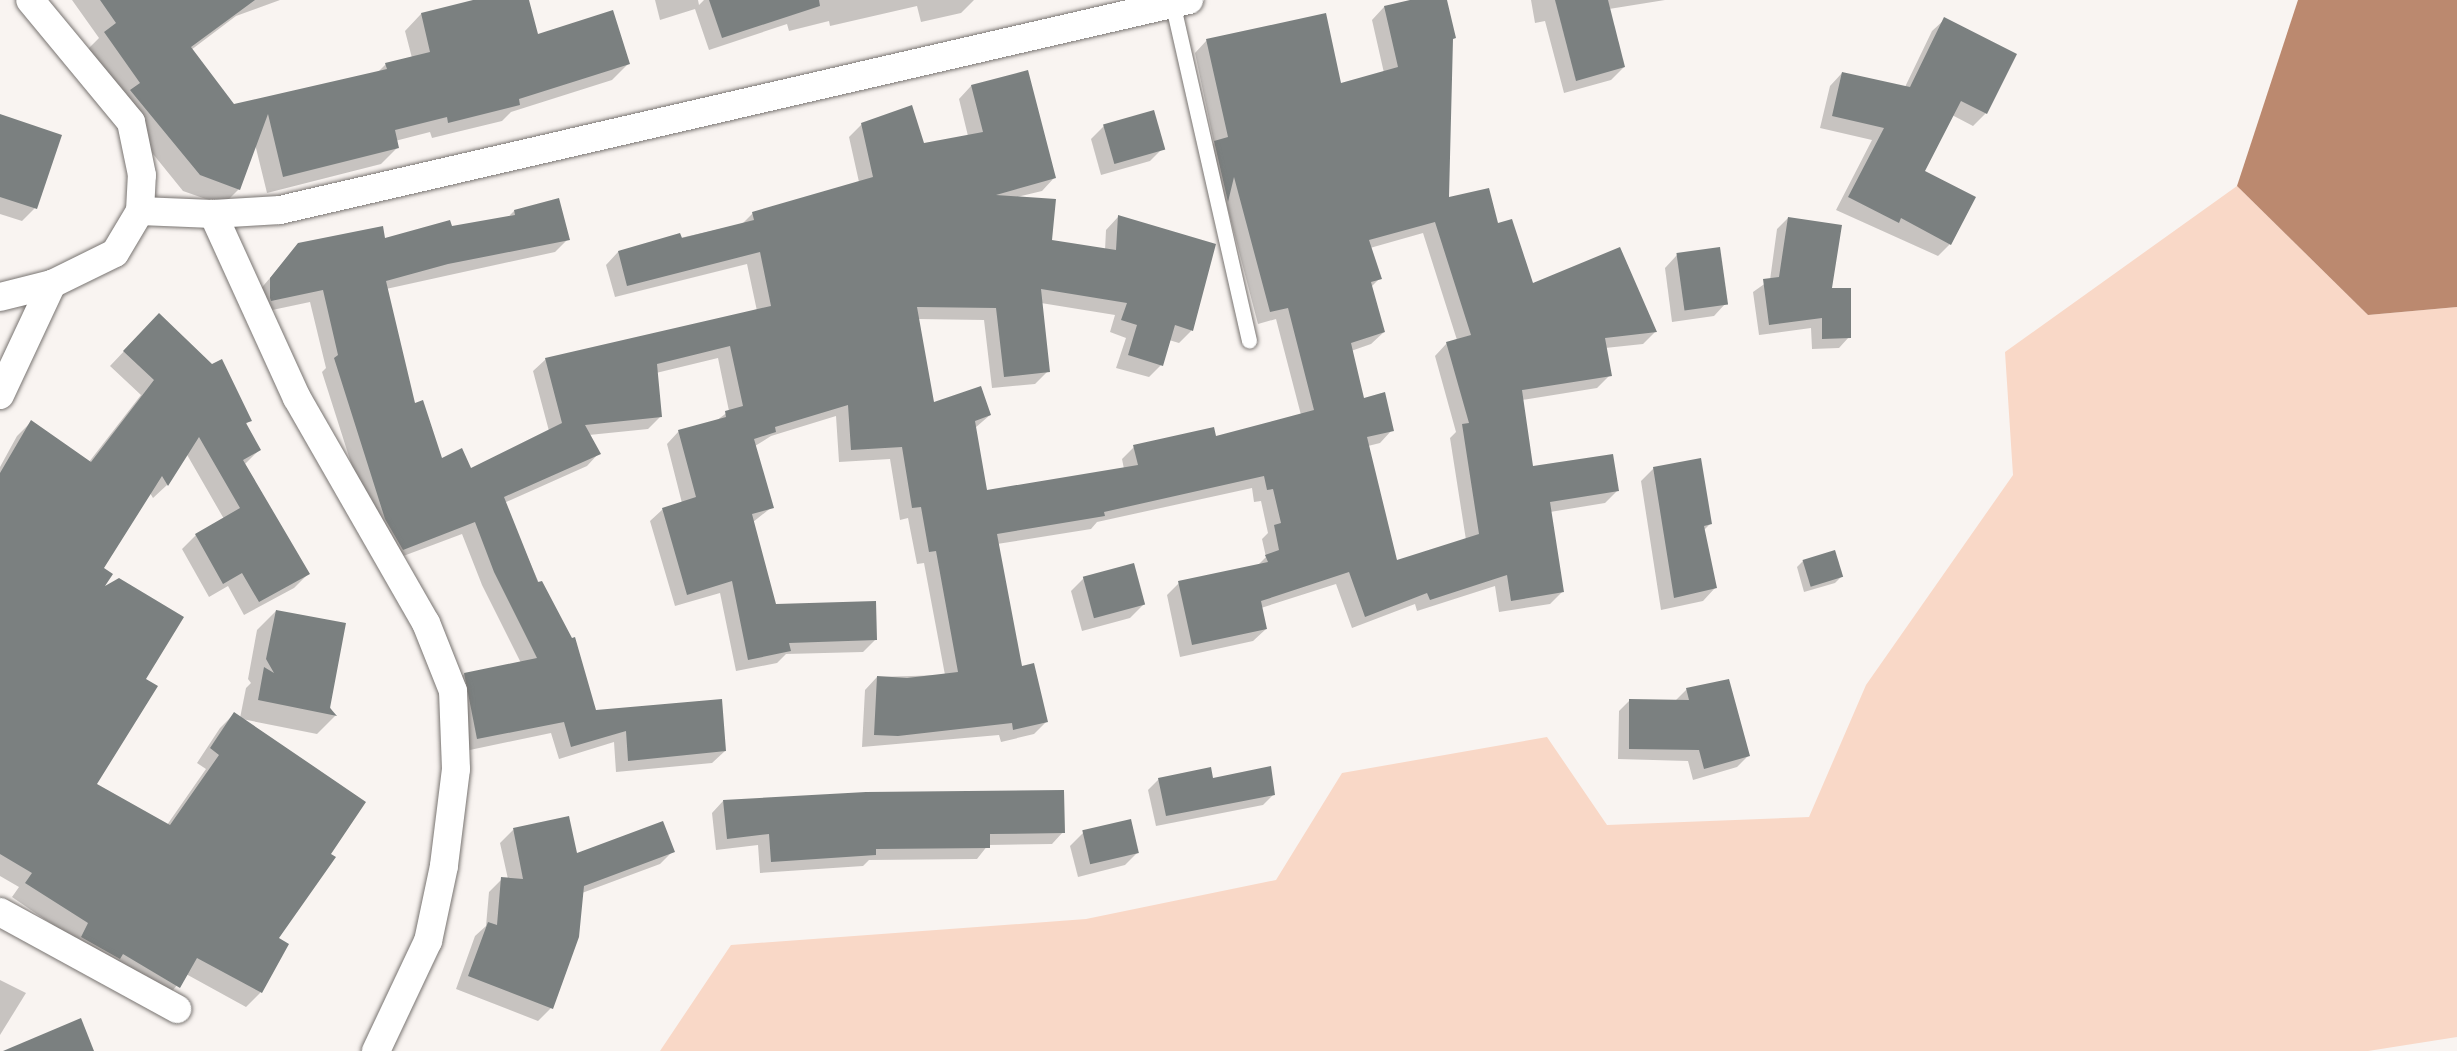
<!DOCTYPE html>
<html>
<head>
<meta charset="utf-8">
<style>
	body { margin:0 }
	#map { position:relative; width:2457px; height:1051px; overflow:hidden; background:#f9f4f1; font-family:"Work Sans",sans-serif }
	div>[style] { position:absolute }
	.green>* { inset:0; background:#f9d8c7 }
	.water>* { inset:0; background:#bb896f }
	.shadow>* { inset:0; background:#0003 }
	.building>* { inset:0; background:#7b8080; transform-origin:0 0 }
	.roads { filter:drop-shadow(0 0 2px #787471) drop-shadow(0 0 2px #787471) }
	.lane>* { height:15px; margin:-7.5px; padding:0 7.5px; transform-origin:7.5px; border-radius:7.5px; background:#fff }
	.street>* { height:28px; margin:-14px; padding:0 14px; transform-origin:14px; border-radius:14px; background:#fff }
	span { translate:-50% -50%; white-space:nowrap; text-align:center; line-height:1.15; -webkit-text-stroke:6px #fff; paint-order:stroke }
</style>
</head>
<body>
<div id="map">
	<div class="green">
		<i style="clip-path:polygon(2237px 186px,2368px 315px,2457px 307px,2457px 1037px,2368px 1051px,660px 1051px,731px 945px,1086px 919px,1276px 880px,1342px 773px,1547px 737px,1607px 825px,1809px 817px,1866px 685px,2013px 475px,2005px 352px)"></i>
	</div>
	<div class="water">
		<i style="clip-path:polygon(2298px 0,2457px 0,2457px 307px,2368px 315px,2237px 186px)"></i>
	</div>
	<div class="shadow">
		<i style="clip-path:polygon(72px 0,280px 0,236px 16px,191px 50px,233px 105px,378px 72px,386px 64px,412px 58px,405px 31px,421px 14px,479px 0,527px 0,536px 36px,628px 64px,612px 80px,511px 112px,502px 121px,432px 138px,430px 132px,395px 141px,397px 148px,381px 164px,267px 193px,255px 144px,239px 189px,223px 205px,183px 191px,115px 107px,88px 49px,99px 38px)"></i>
		<i style="clip-path:polygon(655px 0,698px 0,699px 5px,704px 0,974px 0,961px 13px,921px 22px,917px 6px,830px 26px,829px 21px,789px 31px,787px 24px,709px 50px,695px 9px,660px 20px)"></i>
		<i style="clip-path:polygon(evenodd,1417px 0,1446px 0,1451px 41px,1447px 199px,1497px 225px,1532px 285px,1655px 332px,1643px 344px,1605px 348px,1610px 375px,1597px 388px,1522px 400px,1532px 467px,1617px 491px,1605px 503px,1550px 512px,1563px 591px,1550px 604px,1499px 612px,1495px 586px,1417px 611px,1415px 604px,1352px 628px,1336px 584px,1261px 608px,1266px 629px,1253px 641px,1180px 657px,1167px 595px,1179px 583px,1257px 566px,1266px 557px,1262px 539px,1268px 533px,1261px 501px,1254px 502px,1252px 488px,1097px 522px,1091px 529px,997px 544px,1021px 668px,1046px 722px,1034px 734px,1001px 742px,999px 735px,862px 747px,865px 690px,877px 677px,945px 675px,924px 563px,917px 564px,908px 518px,900px 520px,890px 459px,839px 462px,836px 416px,771px 436px,755px 446px,772px 507px,753px 522px,775px 605px,876px 639px,863px 652px,786px 654px,777px 663px,736px 671px,720px 593px,675px 606px,650px 521px,663px 509px,682px 503px,667px 444px,679px 431px,716px 421px,729px 411px,718px 358px,656px 373px,660px 417px,648px 429px,589px 435px,599px 453px,587px 466px,504px 503px,595px 711px,725px 751px,712px 763px,616px 772px,614px 742px,559px 759px,551px 733px,465px 751px,452px 687px,464px 674px,521px 663px,482px 585px,462px 534px,390px 561px,373px 532px,322px 372px,326px 368px,310px 302px,258px 313px,258px 292px,299px 244px,384px 240px,508px 217px,514px 211px,568px 239px,555px 252px,386px 289px,414px 405px,442px 460px,470px 470px,549px 431px,533px 371px,546px 359px,757px 311px,747px 264px,615px 297px,606px 265px,618px 252px,742px 224px,753px 213px,859px 182px,849px 137px,862px 124px,923px 145px,968px 136px,959px 99px,971px 86px,1027px 72px,1054px 178px,1042px 191px,1017px 197px,1050px 241px,1105px 250px,1106px 230px,1118px 217px,1214px 245px,1191px 331px,1179px 343px,1169px 340px,1161px 365px,1149px 377px,1116px 368px,1126px 338px,1110px 332px,1115px 315px,1041px 303px,1048px 371px,1035px 384px,992px 388px,984px 320px,917px 319px,933px 404px,990px 415px,975px 428px,985px 492px,1124px 469px,1122px 459px,1134px 447px,1215px 438px,1301px 415px,1276px 319px,1258px 324px,1226px 202px,1215px 213px,1202px 155px,1214px 143px,1195px 53px,1207px 40px,1340px 85px,1384px 73px,1372px 20px,1384px 7px,1417px 0,1423px 233px,1457px 340px,1447px 343px,1435px 356px,1456px 432px,1450px 438px,1466px 540px,1395px 562px,1368px 446px,1380px 443px,1392px 430px,1363px 399px,1351px 351px,1371px 344px,1384px 332px,1371px 287px,1380px 278px,1370px 248px,1423px 233px)"></i>
		<i style="clip-path:polygon(1531px 0,1665px 0,1609px 9px,1624px 67px,1611px 80px,1564px 93px,1545px 21px,1535px 23px)"></i>
		<i style="clip-path:polygon(1945px 19px,2015px 54px,1986px 113px,1973px 126px,1952px 115px,1923px 172px,1950px 244px,1938px 256px,1836px 210px,1872px 140px,1820px 128px,1830px 86px,1842px 73px,1905px 87px,1932px 31px)"></i>
		<i style="clip-path:polygon(0 115px,35px 208px,22px 221px,0 214px)"></i>
		<i style="clip-path:polygon(1104px 126px,1163px 148px,1150px 161px,1101px 175px,1091px 139px)"></i>
		<i style="clip-path:polygon(1788px 218px,1831px 289px,1849px 337px,1839px 348px,1812px 349px,1811px 328px,1759px 335px,1753px 292px,1770px 280px,1777px 229px)"></i>
		<i style="clip-path:polygon(1677px 255px,1726px 303px,1714px 316px,1672px 322px,1665px 268px)"></i>
		<i style="clip-path:polygon(145px 329px,250px 420px,245px 425px,259px 450px,245px 464px,308px 574px,294px 588px,244px 615px,228px 586px,209px 597px,182px 549px,196px 535px,224px 519px,186px 453px,167px 485px,153px 498px,150px 493px,102px 569px,100px 590px,144px 680px,95px 784px,167px 825px,206px 769px,197px 763px,220px 728px,234px 714px,240px 718px,246px 688px,251px 683px,248px 679px,257px 630px,276px 611px,335px 716px,317px 734px,242px 719px,277px 939px,287px 945px,260px 993px,246px 1007px,186px 974px,164px 1001px,12px 897px,19px 887px,0 876px,0 467px,17px 436px,31px 422px,89px 462px,141px 395px,110px 366px)"></i>
		<i style="clip-path:polygon(1654px 468px,1711px 523px,1703px 531px,1715px 588px,1703px 601px,1661px 610px,1641px 481px)"></i>
		<i style="clip-path:polygon(1803px 561px,1841px 577px,1835px 583px,1804px 592px,1797px 567px)"></i>
		<i style="clip-path:polygon(1084px 578px,1143px 605px,1130px 618px,1082px 631px,1071px 591px)"></i>
		<i style="clip-path:polygon(1687px 689px,1748px 756px,1737px 767px,1693px 780px,1688px 761px,1618px 759px,1619px 711px,1630px 700px,1675px 701px)"></i>
		<i style="clip-path:polygon(1159px 779px,1212px 779px,1274px 794px,1263px 805px,1156px 826px,1148px 790px)"></i>
		<i style="clip-path:polygon(723px 801px,1063px 832px,1052px 844px,988px 845px,977px 859px,869px 860px,863px 866px,760px 873px,758px 845px,716px 850px,712px 813px)"></i>
		<i style="clip-path:polygon(513px 830px,576px 855px,673px 851px,660px 864px,582px 893px,578px 936px,551px 1008px,538px 1021px,456px 989px,475px 936px,486px 926px,489px 892px,502px 879px,508px 879px,500px 843px)"></i>
		<i style="clip-path:polygon(1083px 833px,1138px 852px,1125px 865px,1078px 877px,1070px 846px)"></i>
		<i style="clip-path:polygon(0 980px,26px 993px,0 1035px)"></i>
	</div>
	<div class="building">
		<i style="clip-path:polygon(100px 0,255px 0,191px 47px,234px 104px,387px 69px,385px 63px,430px 52px,421px 13px,473px 0,529px 0,538px 34px,613px 10px,630px 64px,519px 99px,520px 105px,448px 123px,447px 117px,395px 130px,399px 148px,283px 177px,268px 114px,240px 190px,200px 175px,130px 90px,140px 83px,104px 32px,116px 23px)"></i>
		<i style="clip-path:polygon(709px 0,819px 0,820px 6px,722px 38px)"></i>
		<i style="clip-path:polygon(evenodd,1410px 0,1447px 0,1456px 38px,1453px 39px,1449px 197px,1489px 188px,1498px 223px,1512px 219px,1533px 283px,1620px 247px,1657px 332px,1605px 338px,1612px 376px,1522px 390px,1533px 466px,1613px 454px,1619px 491px,1550px 502px,1564px 592px,1511px 601px,1507px 575px,1430px 600px,1427px 593px,1365px 617px,1349px 572px,1261px 601px,1267px 629px,1192px 645px,1178px 581px,1268px 562px,1265px 555px,1279px 550px,1274px 525px,1281px 523px,1273px 489px,1267px 490px,1264px 476px,1104px 512px,1105px 516px,997px 534px,1022px 666px,1034px 663px,1048px 722px,1013px 730px,1012px 723px,898px 736px,874px 735px,877px 676px,907px 678px,958px 672px,936px 551px,929px 552px,921px 507px,912px 508px,902px 447px,851px 450px,848px 405px,775px 427px,776px 432px,754px 439px,774px 508px,752px 514px,776px 604px,876px 601px,877px 640px,789px 643px,791px 651px,748px 660px,732px 581px,687px 595px,662px 508px,696px 497px,678px 430px,726px 417px,725px 411px,743px 406px,730px 346px,657px 364px,662px 417px,585px 425px,601px 454px,504px 497px,538px 582px,542px 581px,572px 638px,575px 637px,596px 710px,722px 699px,726px 751px,628px 761px,626px 731px,571px 747px,564px 722px,477px 739px,464px 673px,537px 658px,494px 572px,475px 522px,403px 550px,385px 519px,334px 358px,338px 355px,323px 290px,271px 301px,270px 298px,270px 278px,298px 243px,383px 226px,385px 238px,450px 220px,452px 226px,515px 215px,514px 210px,559px 198px,570px 240px,448px 264px,386px 281px,415px 403px,423px 400px,442px 458px,462px 448px,471px 468px,562px 423px,545px 358px,771px 306px,760px 252px,627px 286px,618px 251px,680px 233px,682px 238px,754px 220px,752px 212px,873px 177px,861px 123px,912px 105px,924px 143px,983px 132px,971px 85px,1028px 70px,1056px 178px,996px 195px,1056px 199px,1052px 240px,1116px 250px,1118px 215px,1216px 244px,1193px 331px,1175px 325px,1163px 366px,1128px 355px,1137px 325px,1121px 320px,1127px 303px,1041px 289px,1050px 372px,1004px 377px,996px 308px,917px 307px,934px 402px,981px 386px,991px 415px,975px 421px,987px 490px,1138px 465px,1133px 445px,1214px 427px,1216px 436px,1314px 410px,1288px 308px,1270px 312px,1234px 177px,1228px 202px,1214px 141px,1228px 137px,1206px 39px,1326px 13px,1341px 83px,1398px 67px,1384px 6px,1410px 0,1435px 222px,1471px 335px,1446px 342px,1469px 423px,1462px 424px,1479px 534px,1397px 560px,1367px 437px,1394px 431px,1385px 392px,1364px 398px,1351px 343px,1385px 332px,1371px 282px,1382px 279px,1369px 240px,1435px 222px)"></i>
		<i style="clip-path:polygon(1555px 0,1608px 0,1625px 67px,1576px 81px)"></i>
		<i style="clip-path:polygon(1944px 17px,2017px 54px,1987px 114px,1961px 101px,1925px 171px,1976px 197px,1951px 245px,1901px 218px,1899px 223px,1848px 197px,1884px 128px,1832px 116px,1842px 72px,1910px 87px)"></i>
		<i style="left:1154px;top:110px;width:41px;height:53px;rotate:74deg"></i>
		<i style="clip-path:polygon(0 114px,62px 135px,37px 209px,0 197px)"></i>
		<i style="clip-path:polygon(1788px 217px,1842px 225px,1832px 288px,1851px 288px,1851px 338px,1822px 339px,1822px 318px,1769px 325px,1763px 279px,1779px 277px)"></i>
		<i style="left:1720px;top:247px;width:58px;height:44px;rotate:82deg"></i>
		<i style="clip-path:polygon(159px 313px,212px 364px,222px 359px,252px 421px,246px 423px,261px 450px,243px 460px,310px 574px,259px 602px,242px 573px,223px 584px,195px 534px,240px 508px,199px 437px,168px 486px,162px 476px,104px 568px,113px 574px,105px 586px,119px 578px,184px 617px,146px 679px,158px 686px,97px 784px,170px 825px,219px 755px,210px 748px,234px 712px,366px 802px,331px 854px,336px 857px,279px 938px,289px 944px,262px 993px,197px 958px,180px 988px,123px 954px,120px 959px,81px 937px,88px 923px,25px 883px,32px 873px,0 854px,0 473px,31px 420px,91px 462px,154px 380px,123px 351px)"></i>
		<i style="clip-path:polygon(1701px 458px,1712px 524px,1704px 526px,1717px 588px,1674px 598px,1653px 467px)"></i>
		<i style="left:1835px;top:550px;width:28px;height:34px;rotate:73deg"></i>
		<i style="left:1134px;top:563px;width:43px;height:53px;rotate:75deg"></i>
		<i style="clip-path:polygon(276px 610px,346px 623px,330px 708px,337px 716px,258px 700px,264px 667px,274px 673px,266px 659px)"></i>
		<i style="clip-path:polygon(1729px 679px,1750px 756px,1704px 769px,1699px 750px,1629px 749px,1629px 699px,1689px 700px,1686px 688px)"></i>
		<i style="clip-path:polygon(1271px 766px,1275px 795px,1166px 816px,1158px 778px,1211px 767px,1213px 778px)"></i>
		<i style="clip-path:polygon(1064px 790px,1065px 833px,990px 834px,990px 848px,876px 849px,876px 855px,771px 862px,769px 834px,727px 839px,723px 800px,866px 792px)"></i>
		<i style="clip-path:polygon(569px 816px,577px 853px,663px 821px,675px 852px,584px 886px,579px 937px,553px 1009px,468px 976px,488px 922px,497px 925px,501px 877px,523px 879px,513px 828px)"></i>
		<i style="left:1131px;top:819px;width:35px;height:50px;rotate:77deg"></i>
		<i style="clip-path:polygon(81px 1018px,94px 1051px,3px 1051px)"></i>
	</div>
	<div class="roads">
		<div class="lane">
			<i style="left:1173px;top:6px;width:343px;rotate:77.2deg"></i>
		</div>
		<div class="street">
			<i style="left:140px;top:211px;width:73px;rotate:2.4deg"></i>
			<i style="left:213px;top:214px;width:67px;rotate:-3.4deg"></i>
			<i style="left:280px;top:210px;width:933px;rotate:-13.01deg"></i>
			<i style="left:213px;top:214px;width:202px;rotate:65.5deg"></i>
			<i style="left:297px;top:398px;width:259px;rotate:60.2deg"></i>
			<i style="left:426px;top:623px;width:73px;rotate:68.3deg"></i>
			<i style="left:453px;top:691px;width:78px;rotate:87.8deg"></i>
			<i style="left:456px;top:769px;width:98px;rotate:97.1deg"></i>
			<i style="left:444px;top:866px;width:77px;rotate:102deg"></i>
			<i style="left:428px;top:941px;width:122px;rotate:115.3deg"></i>
			<i style="left:0;top:297px;width:54px;rotate:-14deg"></i>
			<i style="left:52px;top:284px;width:70px;rotate:-26.2deg"></i>
			<i style="left:115px;top:253px;width:49px;rotate:-59.2deg"></i>
			<i style="left:140px;top:211px;width:36px;rotate:-87deg"></i>
			<i style="left:142px;top:175px;width:54px;rotate:-101.7deg"></i>
			<i style="left:131px;top:122px;width:158px;rotate:-129.6deg"></i>
			<i style="left:0;top:395px;width:123px;rotate:-64.9deg"></i>
			<i style="left:0;top:912px;width:202px;rotate:28.7deg"></i>
		</div>
	</div>
</div>
</body>
</html>
